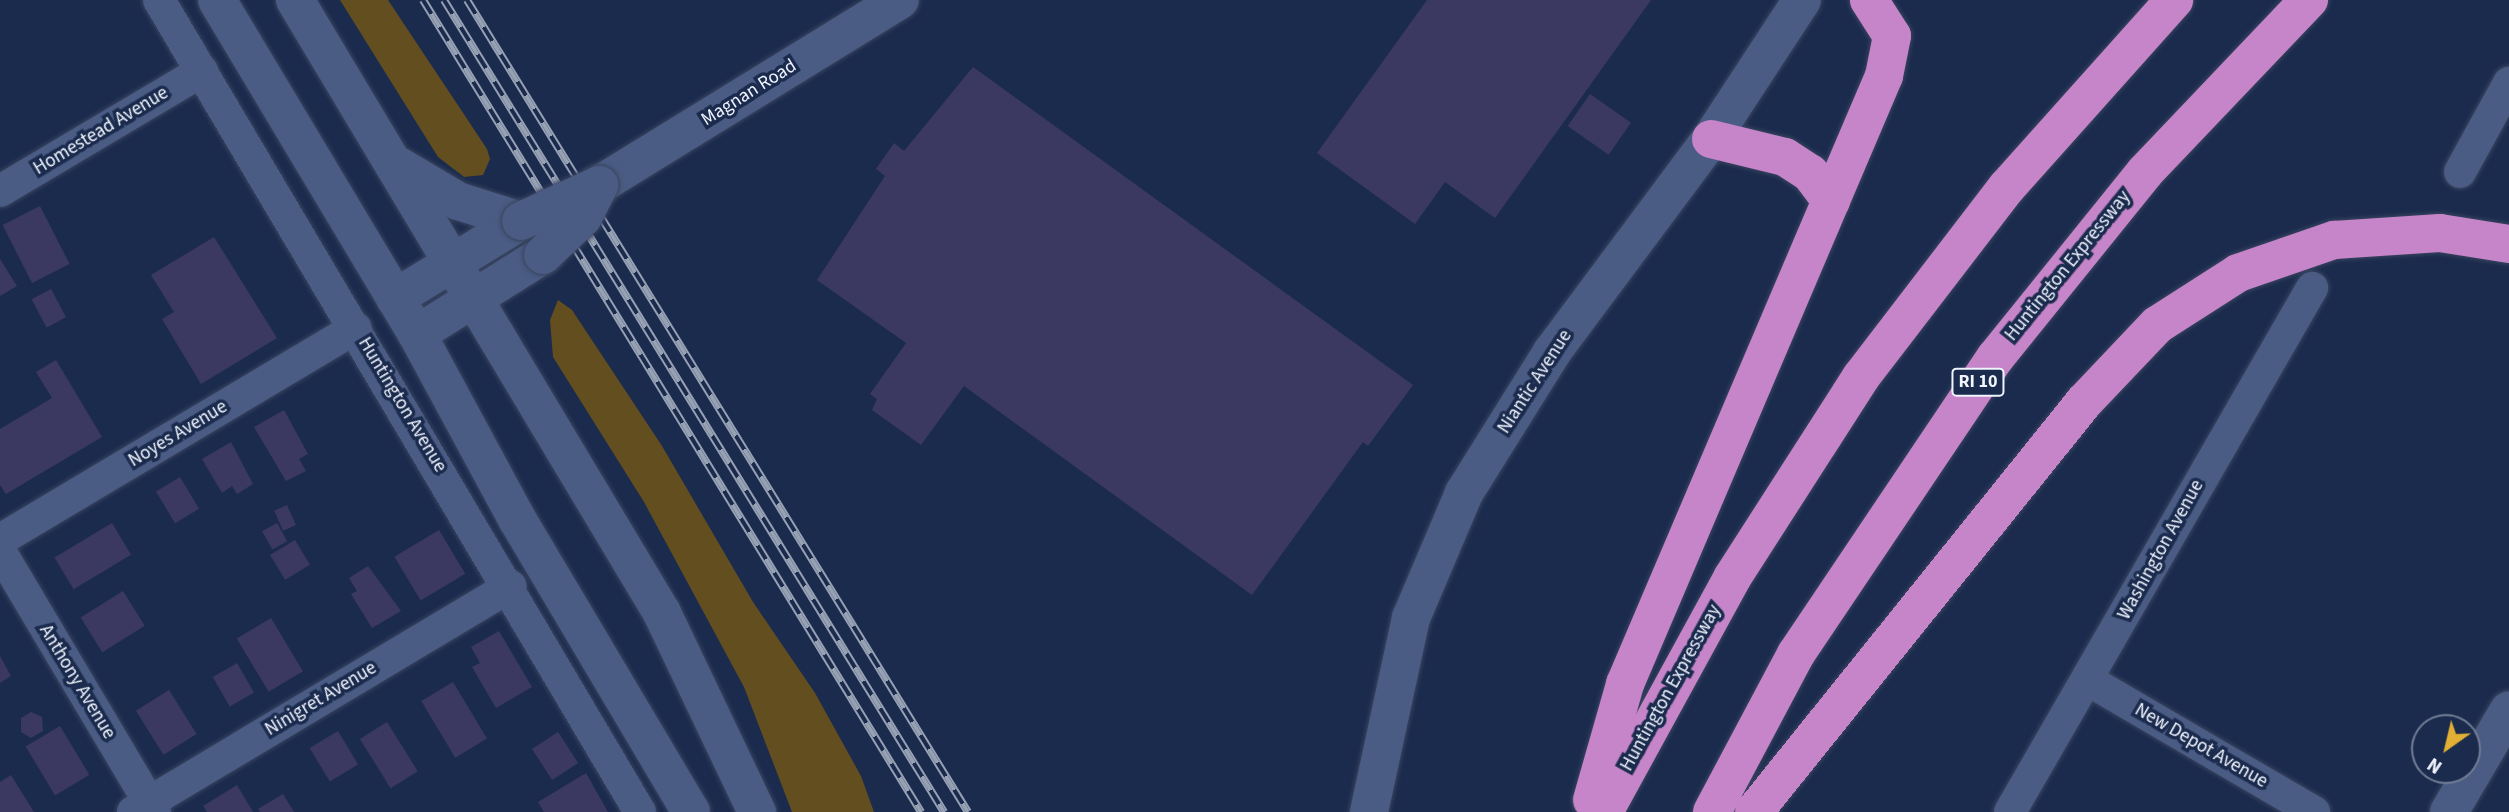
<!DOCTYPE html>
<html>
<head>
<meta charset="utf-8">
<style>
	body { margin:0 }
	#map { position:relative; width:2509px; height:812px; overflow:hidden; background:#1b2b4e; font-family:"Source Sans 3",sans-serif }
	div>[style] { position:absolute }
	.green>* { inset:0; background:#634e20 }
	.building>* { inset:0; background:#3b3961; transform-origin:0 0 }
	.roads { filter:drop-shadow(0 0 2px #39445f) drop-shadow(0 0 2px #39445f) }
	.street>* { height:32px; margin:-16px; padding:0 16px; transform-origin:16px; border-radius:16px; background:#4a5c84 }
	.secondary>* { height:38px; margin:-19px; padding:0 19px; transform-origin:19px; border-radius:19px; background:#4a5c84 }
	.highway>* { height:38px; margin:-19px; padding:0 19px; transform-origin:19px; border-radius:19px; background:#c585c8 }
	.rail>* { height:8px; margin-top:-4px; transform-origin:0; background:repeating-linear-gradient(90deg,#1b2b4e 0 16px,#97a1b4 0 32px); box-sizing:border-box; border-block:2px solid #97a1b4 }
	.bridges { filter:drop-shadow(0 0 2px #39445f) drop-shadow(0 0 2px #39445f) }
	.secondary-bridge>* { height:38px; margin:-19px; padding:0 19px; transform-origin:19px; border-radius:19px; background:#4a5c84 }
	span { translate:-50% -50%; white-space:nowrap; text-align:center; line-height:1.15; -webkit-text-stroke:7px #1b2b4e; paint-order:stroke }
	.shield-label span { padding:2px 5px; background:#1b2b4e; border:2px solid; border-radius:5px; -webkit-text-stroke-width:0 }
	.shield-label { font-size:18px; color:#eff4fd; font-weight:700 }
	.street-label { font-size:19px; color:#eff4fd }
	.north { position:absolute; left:2411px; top:714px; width:70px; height:70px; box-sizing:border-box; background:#1b2b4e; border:2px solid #707b94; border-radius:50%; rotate:214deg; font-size:19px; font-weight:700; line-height:28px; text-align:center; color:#eff4fd }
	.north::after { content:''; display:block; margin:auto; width:24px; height:32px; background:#e1af34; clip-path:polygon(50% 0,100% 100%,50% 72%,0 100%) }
</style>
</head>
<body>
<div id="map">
	<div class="green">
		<i style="clip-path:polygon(340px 0,388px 0,487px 149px,490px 159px,483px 175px,464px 177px,438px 157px)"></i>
		<i style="clip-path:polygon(558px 300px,572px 310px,662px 446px,753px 602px,815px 693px,861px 776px,874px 812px,792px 812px,744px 687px,644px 502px,553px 357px,550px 320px)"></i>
	</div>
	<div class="building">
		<i style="clip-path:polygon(1427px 0,1651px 0,1495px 218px,1445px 182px,1415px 224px,1317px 153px)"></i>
		<i style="clip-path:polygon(973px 67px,1413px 385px,1368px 446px,1363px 442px,1252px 595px,964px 386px,921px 445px,872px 410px,877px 399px,870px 394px,906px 343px,817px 280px,885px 176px,876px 169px,894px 143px,904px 151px)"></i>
		<i style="left:1590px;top:94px;width:50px;height:39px;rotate:35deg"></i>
		<i style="left:40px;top:206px;width:65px;height:42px;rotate:63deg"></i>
		<i style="clip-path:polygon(214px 237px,277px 338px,201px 384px,162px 319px,174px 312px,151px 275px)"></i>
		<i style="clip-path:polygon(0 259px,17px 286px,0 296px)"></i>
		<i style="left:51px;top:289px;width:32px;height:22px;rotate:62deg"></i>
		<i style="clip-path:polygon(56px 360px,102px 437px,6px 494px,0 485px,0 429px,52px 398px,36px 372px)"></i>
		<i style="clip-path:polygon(284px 410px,308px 454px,299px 459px,306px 471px,286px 481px,254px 427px)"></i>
		<i style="clip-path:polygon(231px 442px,253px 484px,237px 494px,232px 486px,222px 493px,202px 459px)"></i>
		<i style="left:180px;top:477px;width:37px;height:28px;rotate:59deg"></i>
		<i style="left:287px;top:505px;width:22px;height:14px;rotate:66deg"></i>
		<i style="left:112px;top:523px;width:37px;height:67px;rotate:59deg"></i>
		<i style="left:277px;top:523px;width:21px;height:17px;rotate:61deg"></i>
		<i style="left:439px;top:530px;width:51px;height:52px;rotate:59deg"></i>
		<i style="left:295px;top:540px;width:29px;height:29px;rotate:59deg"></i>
		<i style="clip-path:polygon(368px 566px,401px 611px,372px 628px,351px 594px,357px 591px,349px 578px)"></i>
		<i style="left:123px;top:591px;width:41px;height:50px;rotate:58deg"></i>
		<i style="left:271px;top:618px;width:62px;height:40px;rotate:59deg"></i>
		<i style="clip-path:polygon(499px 631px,532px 687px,496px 708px,472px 667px,480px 663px,471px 647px)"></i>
		<i style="clip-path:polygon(0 656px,11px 676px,0 683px)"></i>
		<i style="left:237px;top:663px;width:34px;height:28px;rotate:60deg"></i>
		<i style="left:453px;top:682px;width:66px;height:37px;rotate:59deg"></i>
		<i style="left:169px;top:690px;width:52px;height:39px;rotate:58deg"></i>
		<i style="clip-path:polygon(31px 712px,42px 717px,43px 731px,31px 738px,21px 732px,21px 718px)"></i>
		<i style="left:387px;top:722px;width:58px;height:32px;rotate:58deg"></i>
		<i style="left:60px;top:726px;width:57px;height:40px;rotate:59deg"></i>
		<i style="left:338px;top:731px;width:39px;height:33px;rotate:59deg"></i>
		<i style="left:558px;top:732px;width:37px;height:31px;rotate:57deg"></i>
		<i style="clip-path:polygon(586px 773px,608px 812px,544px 812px,538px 802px)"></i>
		<i style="clip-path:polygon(11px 775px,34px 812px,0 812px,0 782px)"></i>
		<i style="clip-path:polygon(237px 785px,253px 812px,207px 812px,203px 806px)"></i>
		<i style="clip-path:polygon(283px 794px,294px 812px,260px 812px,258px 809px)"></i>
	</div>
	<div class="roads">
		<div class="street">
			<i style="left:159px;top:0;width:944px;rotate:59.36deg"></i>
			<i style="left:2460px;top:172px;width:102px;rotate:-61.2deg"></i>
			<i style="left:0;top:191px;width:235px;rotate:-30.7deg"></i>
			<i style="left:0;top:540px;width:414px;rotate:-30.8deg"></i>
			<i style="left:0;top:551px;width:304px;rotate:59.3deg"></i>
			<i style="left:2088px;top:680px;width:262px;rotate:30.3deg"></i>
			<i style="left:133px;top:812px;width:440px;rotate:-30.9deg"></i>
			<i style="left:2010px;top:812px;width:605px;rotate:-60.04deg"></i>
		</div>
		<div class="secondary">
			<i style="left:217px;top:0;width:389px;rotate:59.1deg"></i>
			<i style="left:417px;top:334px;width:210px;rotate:61.6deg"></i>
			<i style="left:517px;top:519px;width:341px;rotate:59.3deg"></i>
			<i style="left:295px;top:0;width:714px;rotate:59.09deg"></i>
			<i style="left:662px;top:613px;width:221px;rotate:64.5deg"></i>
			<i style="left:399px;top:166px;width:69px;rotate:30.7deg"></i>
			<i style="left:458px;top:201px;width:66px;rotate:17.6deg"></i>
			<i style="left:599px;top:185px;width:353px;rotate:-31.6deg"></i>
			<i style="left:395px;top:298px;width:148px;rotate:-31.4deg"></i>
			<i style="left:417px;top:334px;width:149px;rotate:-32.1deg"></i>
			<i style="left:1369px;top:812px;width:198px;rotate:-77.8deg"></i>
			<i style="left:1411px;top:618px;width:136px;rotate:-67deg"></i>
			<i style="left:1464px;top:493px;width:166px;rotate:-58deg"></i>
			<i style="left:1552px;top:352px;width:266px;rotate:-53.3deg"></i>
			<i style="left:1711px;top:139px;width:166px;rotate:-56.8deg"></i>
			<i style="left:2449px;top:812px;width:118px;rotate:-59.5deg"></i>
		</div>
		<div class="highway">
			<i style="left:1711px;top:139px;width:76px;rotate:13.7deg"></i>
			<i style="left:1785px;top:157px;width:30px;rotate:33deg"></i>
			<i style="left:1810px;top:173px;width:35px;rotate:53deg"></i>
			<i style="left:1592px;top:800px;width:121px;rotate:-74.1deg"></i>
			<i style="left:1625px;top:684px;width:661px;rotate:-66.93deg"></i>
			<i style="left:1884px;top:76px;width:41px;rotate:-78.7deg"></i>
			<i style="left:1892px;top:36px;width:43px;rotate:-122.6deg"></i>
			<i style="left:1604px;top:812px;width:267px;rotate:-61.3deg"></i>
			<i style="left:1732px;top:578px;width:239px;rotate:-57.3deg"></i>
			<i style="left:1861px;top:377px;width:240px;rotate:-52.5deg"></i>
			<i style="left:2007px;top:187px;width:251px;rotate:-48.2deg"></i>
			<i style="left:1712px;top:812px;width:179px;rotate:-62deg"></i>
			<i style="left:1796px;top:654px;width:357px;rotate:-56.1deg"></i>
			<i style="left:1995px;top:358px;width:239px;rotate:-51.1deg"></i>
			<i style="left:2145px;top:172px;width:238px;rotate:-46.4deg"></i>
			<i style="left:1754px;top:812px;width:526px;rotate:-51.17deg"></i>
			<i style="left:2084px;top:402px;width:106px;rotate:-46.5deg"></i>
			<i style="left:2157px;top:325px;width:96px;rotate:-32.7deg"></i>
			<i style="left:2238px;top:273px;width:102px;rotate:-19deg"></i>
			<i style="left:2334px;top:240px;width:106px;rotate:-3.8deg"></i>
			<i style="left:2440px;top:233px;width:70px;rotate:9.1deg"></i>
		</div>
	</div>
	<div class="rail">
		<i style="left:423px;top:0;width:953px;rotate:58.48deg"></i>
		<i style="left:444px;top:0;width:954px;rotate:58.38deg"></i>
		<i style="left:467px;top:0;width:954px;rotate:58.33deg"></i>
	</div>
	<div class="bridges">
		<div class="secondary-bridge">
			<i style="left:521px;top:221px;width:86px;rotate:-24.8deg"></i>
			<i style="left:543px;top:255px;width:55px;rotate:-43.5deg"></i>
			<i style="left:583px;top:217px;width:36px;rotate:-63deg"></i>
		</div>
	</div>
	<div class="shield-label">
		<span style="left:1978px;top:382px">RI 10</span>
	</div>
	<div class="street-label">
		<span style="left:749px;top:93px;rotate:-32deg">Magnan Road</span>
		<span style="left:101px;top:131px;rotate:-31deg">Homestead Avenue</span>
		<span style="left:2068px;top:266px;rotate:-51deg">Huntington Expressway</span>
		<span style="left:1535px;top:382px;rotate:-57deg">Niantic Avenue</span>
		<span style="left:402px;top:405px;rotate:59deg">Huntington Avenue</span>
		<span style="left:178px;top:434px;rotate:-31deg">Noyes Avenue</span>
		<span style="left:2161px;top:550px;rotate:-61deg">Washington Avenue</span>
		<span style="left:77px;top:682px;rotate:59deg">Anthony Avenue</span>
		<span style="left:1671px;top:688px;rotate:-61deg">Huntington Expressway</span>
		<span style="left:321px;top:699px;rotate:-31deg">Ninigret Avenue</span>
		<span style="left:2201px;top:746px;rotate:30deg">New Depot Avenue</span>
	</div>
	<div class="north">N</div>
</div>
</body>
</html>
